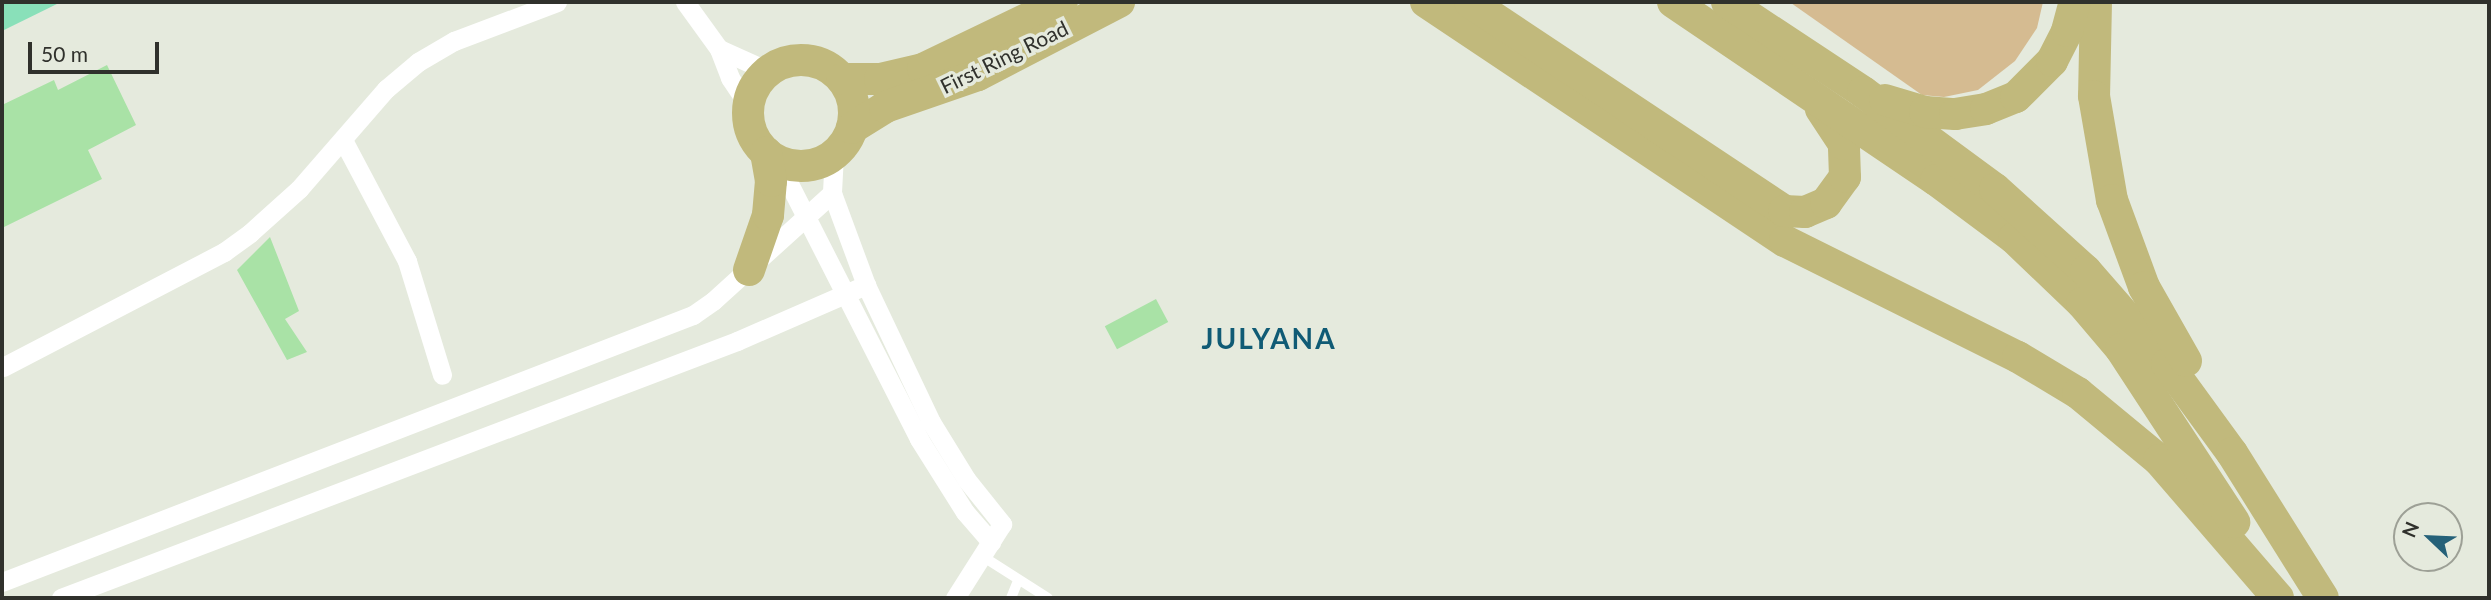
<!DOCTYPE html>
<html>
<head>
<meta charset="utf-8">
<style>
	body { margin:0 }
	#map { position:relative; width:2491px; height:600px; overflow:hidden; background:#e5eadd; font-family:Lato,sans-serif }
	div>[style] { position:absolute }
	.green>* { inset:0; background:#d5bb91 }
	.water>* { inset:0; background:#89e0b9 }
	.building>* { inset:0; background:#a9e2a6; transform-origin:0 0 }
	.service>* { height:10px; margin:-5px; padding:0 5px; transform-origin:5px; border-radius:5px; background:#fff }
	.minor>* { height:19px; margin:-9.5px; padding:0 9.5px; transform-origin:9.5px; border-radius:9.5px; background:#fff }
	.primary>* { height:32px; margin:-16px; padding:0 16px; transform-origin:16px; border-radius:16px; background:#c1b97c }
	.primary>.ring { margin:-16px; padding:0; box-sizing:content-box; background:none; border:32px solid #c1b97c; border-radius:50% }
	span { translate:-50% -50%; white-space:nowrap; text-align:center; line-height:1.15; -webkit-text-stroke:7px #e5eadd; paint-order:stroke }
	.street-label { font-size:21px; color:#30312c }
	.district-label { font-size:28px; color:#105b75; font-weight:700; letter-spacing:2px }
	.frame { position:absolute; inset:0; border:4px solid #30312c; pointer-events:none }
	.north { position:absolute; left:2393px; top:502px; width:70px; height:70px; box-sizing:border-box; background:#e5eadd; border:2px solid #9da096; border-radius:50%; rotate:293deg; font-size:19px; font-weight:700; line-height:28px; text-align:center; color:#30312c }
	.north::after { content:''; display:block; margin:auto; width:24px; height:32px; background:#256179; clip-path:polygon(50% 0,100% 100%,50% 72%,0 100%) }
	.scale { position:absolute; left:28px; top:42px; width:131px; height:32px; box-sizing:border-box; border:4px solid #30312c; border-top:0; padding-left:9px; font-size:21px; line-height:24px; white-space:nowrap; color:#30312c; -webkit-text-stroke:5px #e5eadd; paint-order:stroke }
</style>
</head>
<body>
<div id="map">
	<div class="green">
		<i style="clip-path:polygon(2043px 2px,2037px 28px,2015px 61px,1978px 90px,1944px 97px,1922px 95px,1791px 3px)"></i>
	</div>
	<div class="water">
		<i style="clip-path:polygon(2px 2px,61px 2px,2px 31px)"></i>
	</div>
	<div class="building">
		<i style="clip-path:polygon(107px 65px,136px 125px,88px 150px,102px 179px,2px 228px,2px 105px,54px 80px,58px 90px)"></i>
		<i style="clip-path:polygon(270px 237px,299px 311px,285px 319px,307px 352px,287px 360px,237px 270px)"></i>
		<i style="left:1156px;top:299px;width:26px;height:58px;rotate:62deg"></i>
	</div>
	<div class="service">
		<i style="left:982px;top:556px;width:78px;rotate:32.5deg"></i>
		<i style="left:1011px;top:598px;width:18px;rotate:-68deg"></i>
	</div>
	<div class="minor">
		<i style="left:685px;top:2px;width:58px;rotate:54.1deg"></i>
		<i style="left:719px;top:49px;width:31px;rotate:69deg"></i>
		<i style="left:730px;top:78px;width:34px;rotate:56deg"></i>
		<i style="left:719px;top:49px;width:54px;rotate:24.2deg"></i>
		<i style="left:343px;top:140px;width:137px;rotate:62.1deg"></i>
		<i style="left:407px;top:261px;width:119px;rotate:72.9deg"></i>
		<i style="left:834px;top:154px;width:39px;rotate:93deg"></i>
		<i style="left:832px;top:193px;width:98px;rotate:69.7deg"></i>
		<i style="left:866px;top:285px;width:152px;rotate:64.6deg"></i>
		<i style="left:931px;top:422px;width:67px;rotate:58.4deg"></i>
		<i style="left:966px;top:479px;width:58px;rotate:51.3deg"></i>
		<i style="left:1002px;top:524px;width:88px;rotate:122.4deg"></i>
		<i style="left:777px;top:160px;width:313px;rotate:63deg"></i>
		<i style="left:919px;top:439px;width:86px;rotate:57.8deg"></i>
		<i style="left:965px;top:512px;width:40px;rotate:49deg"></i>
		<i style="left:3px;top:367px;width:249px;rotate:-27.5deg"></i>
		<i style="left:224px;top:252px;width:32px;rotate:-36deg"></i>
		<i style="left:250px;top:233px;width:66px;rotate:-41.9deg"></i>
		<i style="left:299px;top:189px;width:133px;rotate:-49deg"></i>
		<i style="left:386px;top:89px;width:42px;rotate:-40.2deg"></i>
		<i style="left:418px;top:62px;width:42px;rotate:-30.3deg"></i>
		<i style="left:454px;top:41px;width:110px;rotate:-20.7deg"></i>
		<i style="left:2px;top:582px;width:741px;rotate:-21.13deg"></i>
		<i style="left:693px;top:315px;width:24px;rotate:-35deg"></i>
		<i style="left:713px;top:301px;width:161px;rotate:-42.2deg"></i>
		<i style="left:61px;top:598px;width:723px;rotate:-20.82deg"></i>
		<i style="left:737px;top:341px;width:141px;rotate:-23.5deg"></i>
	</div>
	<div class="primary">
		<i style="left:1426px;top:2px;width:431px;rotate:33.7deg"></i>
		<i style="left:1785px;top:241px;width:260px;rotate:26.5deg"></i>
		<i style="left:2018px;top:357px;width:70px;rotate:31deg"></i>
		<i style="left:2078px;top:393px;width:105px;rotate:39.6deg"></i>
		<i style="left:2159px;top:460px;width:182px;rotate:49.2deg"></i>
		<i style="left:1470px;top:2px;width:377px;rotate:33.6deg"></i>
		<i style="left:1784px;top:211px;width:21px;rotate:3deg"></i>
		<i style="left:1805px;top:212px;width:23px;rotate:-23deg"></i>
		<i style="left:1826px;top:203px;width:32px;rotate:-54deg"></i>
		<i style="left:1845px;top:177px;width:33px;rotate:-92deg"></i>
		<i style="left:1844px;top:144px;width:42px;rotate:-123.3deg"></i>
		<i style="left:1673px;top:2px;width:318px;rotate:34.1deg"></i>
		<i style="left:1936px;top:180px;width:97px;rotate:36.6deg"></i>
		<i style="left:2014px;top:238px;width:94px;rotate:43.7deg"></i>
		<i style="left:2082px;top:303px;width:60px;rotate:49.7deg"></i>
		<i style="left:2121px;top:349px;width:207px;rotate:56.8deg"></i>
		<i style="left:1727px;top:2px;width:163px;rotate:33.5deg"></i>
		<i style="left:1863px;top:92px;width:164px;rotate:36.3deg"></i>
		<i style="left:1995px;top:189px;width:122px;rotate:42deg"></i>
		<i style="left:2086px;top:271px;width:123px;rotate:48.9deg"></i>
		<i style="left:2167px;top:364px;width:110px;rotate:53.9deg"></i>
		<i style="left:2232px;top:453px;width:171px;rotate:57.9deg"></i>
		<i style="left:2096px;top:2px;width:94px;rotate:91.2deg"></i>
		<i style="left:2094px;top:96px;width:106px;rotate:80.2deg"></i>
		<i style="left:2112px;top:200px;width:93px;rotate:69.8deg"></i>
		<i style="left:2144px;top:287px;width:85px;rotate:60.4deg"></i>
		<i class="ring" style="left:748px;top:60px;width:74px;height:74px"></i>
		<i style="left:842px;top:79px;width:38px"></i>
		<i style="left:880px;top:79px;width:44px;rotate:-13.1deg"></i>
		<i style="left:923px;top:69px;width:154px;rotate:-25.7deg"></i>
		<i style="left:1885px;top:100px;width:42px;rotate:16.7deg"></i>
		<i style="left:1925px;top:112px;width:30px;rotate:4deg"></i>
		<i style="left:1955px;top:114px;width:31px;rotate:-9deg"></i>
		<i style="left:1986px;top:109px;width:32px;rotate:-22deg"></i>
		<i style="left:2016px;top:97px;width:51px;rotate:-45deg"></i>
		<i style="left:2052px;top:61px;width:34px;rotate:-63deg"></i>
		<i style="left:2067px;top:31px;width:30px;rotate:-75deg"></i>
		<i style="left:852px;top:128px;width:39px;rotate:-32deg"></i>
		<i style="left:885px;top:107px;width:98px;rotate:-19deg"></i>
		<i style="left:978px;top:75px;width:159px;rotate:-27.4deg"></i>
		<i style="left:749px;top:270px;width:58px;rotate:-70.9deg"></i>
		<i style="left:768px;top:215px;width:34px;rotate:-85deg"></i>
		<i style="left:771px;top:181px;width:29px;rotate:-100deg"></i>
	</div>
	<div class="street-label">
		<span style="left:1004px;top:57px;rotate:-26deg">First Ring Road</span>
	</div>
	<div class="district-label">
		<span style="left:1269px;top:338px">JULYANA</span>
	</div>
	<div class="frame"></div>
	<div class="north">N</div>
	<div class="scale">50 m</div>
</div>
</body>
</html>
